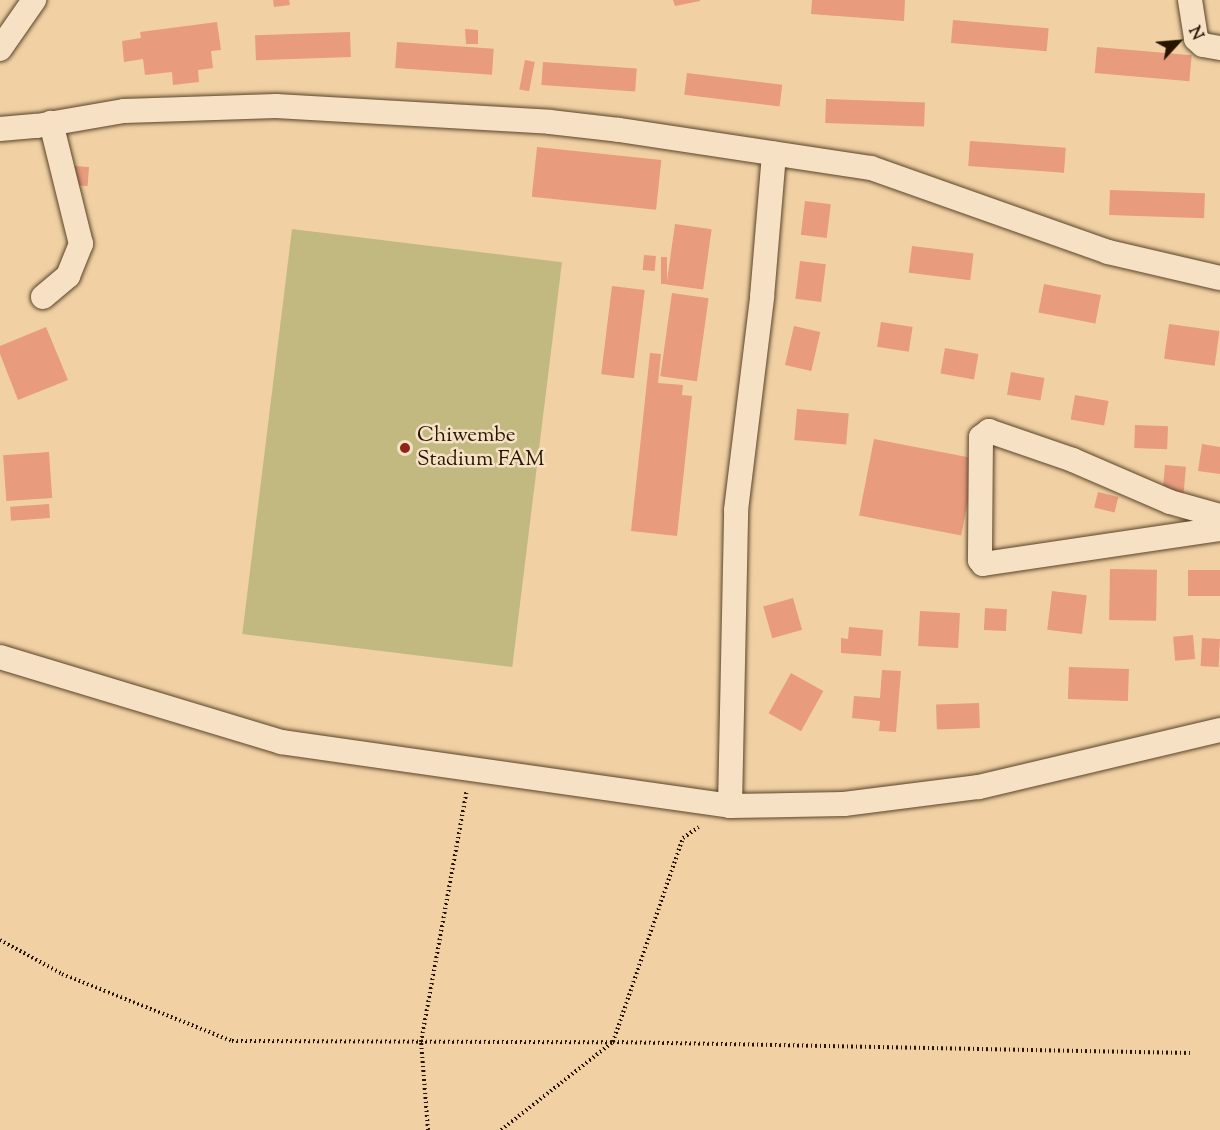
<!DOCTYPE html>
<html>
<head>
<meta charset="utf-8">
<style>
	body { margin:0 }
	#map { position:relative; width:1220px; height:1130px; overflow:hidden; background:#f1d1a4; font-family:"Sorts Mill Goudy",serif }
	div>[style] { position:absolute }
	.green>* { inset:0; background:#c2b980; transform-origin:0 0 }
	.building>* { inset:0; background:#e89b7d; transform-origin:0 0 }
	.path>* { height:4px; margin-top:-2px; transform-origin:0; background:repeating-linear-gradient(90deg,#271500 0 1.5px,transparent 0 4.5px) }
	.roads { filter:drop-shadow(0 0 2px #5a4429) drop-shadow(0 0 2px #5a4429) }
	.minor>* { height:24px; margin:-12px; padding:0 12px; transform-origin:12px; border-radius:12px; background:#f6e1c4 }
	.dots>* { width:16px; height:16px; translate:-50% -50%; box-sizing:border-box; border:3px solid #f6e1c4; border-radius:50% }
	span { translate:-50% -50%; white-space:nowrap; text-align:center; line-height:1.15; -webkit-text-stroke:5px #f6e1c4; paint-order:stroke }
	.poi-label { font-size:21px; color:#271500 }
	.left { translate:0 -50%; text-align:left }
	.north { position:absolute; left:1148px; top:12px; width:60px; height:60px; -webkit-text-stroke:4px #f6e1c4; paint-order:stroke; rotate:64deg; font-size:16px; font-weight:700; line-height:24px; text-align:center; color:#271500 }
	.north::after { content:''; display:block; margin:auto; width:21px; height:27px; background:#271500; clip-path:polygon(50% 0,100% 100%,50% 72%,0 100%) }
</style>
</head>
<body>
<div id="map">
	<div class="green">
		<i style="left:292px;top:229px;width:272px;height:408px;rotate:7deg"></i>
	</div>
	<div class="building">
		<i style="clip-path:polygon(273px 0,289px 0,290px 5px,274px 7px)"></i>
		<i style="clip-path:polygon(673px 0,700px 0,700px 1px,675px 6px)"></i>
		<i style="clip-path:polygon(812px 0,905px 0,904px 21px,811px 14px)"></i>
		<i style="left:953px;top:20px;width:96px;height:23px;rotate:5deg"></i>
		<i style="clip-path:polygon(217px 22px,221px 50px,211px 51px,213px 68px,198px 70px,199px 82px,173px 85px,172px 72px,145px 75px,143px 59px,124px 62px,122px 41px,141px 38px,140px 32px)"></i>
		<i style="clip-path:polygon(465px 29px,478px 30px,478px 44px,466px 44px)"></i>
		<i style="left:350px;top:32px;width:25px;height:95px;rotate:88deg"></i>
		<i style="left:397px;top:42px;width:97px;height:26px;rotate:4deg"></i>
		<i style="left:1097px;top:47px;width:95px;height:26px;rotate:5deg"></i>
		<i style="left:525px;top:60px;width:10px;height:30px;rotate:11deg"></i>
		<i style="left:543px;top:62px;width:94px;height:23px;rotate:4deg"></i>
		<i style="left:687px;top:73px;width:96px;height:22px;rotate:7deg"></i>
		<i style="left:826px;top:99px;width:99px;height:24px;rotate:2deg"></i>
		<i style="left:970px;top:141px;width:96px;height:25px;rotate:4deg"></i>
		<i style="left:537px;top:147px;width:125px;height:50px;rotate:6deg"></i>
		<i style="left:73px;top:166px;width:16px;height:19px;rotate:4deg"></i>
		<i style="left:1110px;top:190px;width:95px;height:25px;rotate:2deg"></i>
		<i style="left:805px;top:201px;width:26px;height:34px;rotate:7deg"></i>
		<i style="left:675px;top:224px;width:37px;height:61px;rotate:8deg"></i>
		<i style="left:912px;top:246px;width:62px;height:27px;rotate:7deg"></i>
		<i style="left:644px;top:255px;width:12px;height:15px;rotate:5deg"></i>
		<i style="left:661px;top:257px;width:6px;height:27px"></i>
		<i style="left:800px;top:261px;width:26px;height:38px;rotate:7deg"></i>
		<i style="left:1044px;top:284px;width:58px;height:29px;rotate:11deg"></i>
		<i style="left:612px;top:286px;width:33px;height:89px;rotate:7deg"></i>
		<i style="left:672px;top:293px;width:37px;height:84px;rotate:8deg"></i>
		<i style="left:881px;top:322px;width:32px;height:25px;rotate:9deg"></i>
		<i style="left:1169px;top:324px;width:51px;height:35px;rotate:8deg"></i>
		<i style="left:794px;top:326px;width:27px;height:40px;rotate:13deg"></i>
		<i style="clip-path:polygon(46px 327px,68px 380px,18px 400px,0 354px,0 346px)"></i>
		<i style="left:945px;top:348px;width:34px;height:26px;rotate:10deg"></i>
		<i style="clip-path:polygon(650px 353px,661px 354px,658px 383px,683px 385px,682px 395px,692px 396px,677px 536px,631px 531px)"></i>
		<i style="left:1011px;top:372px;width:34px;height:23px;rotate:10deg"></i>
		<i style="left:1075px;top:395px;width:34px;height:25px;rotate:10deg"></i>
		<i style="left:797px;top:409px;width:52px;height:31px;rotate:5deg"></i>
		<i style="left:1135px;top:425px;width:33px;height:23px;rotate:2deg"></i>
		<i style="left:874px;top:439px;width:104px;height:78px;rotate:11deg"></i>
		<i style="clip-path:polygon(1202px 444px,1220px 447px,1220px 474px,1198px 471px)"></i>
		<i style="left:49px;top:452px;width:46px;height:46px;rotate:86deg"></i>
		<i style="left:1165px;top:465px;width:21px;height:31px;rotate:5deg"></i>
		<i style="left:1098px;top:492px;width:21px;height:16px;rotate:14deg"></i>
		<i style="left:49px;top:504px;width:14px;height:39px;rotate:86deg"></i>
		<i style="left:1110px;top:569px;width:47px;height:51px;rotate:1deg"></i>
		<i style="left:1220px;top:570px;width:26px;height:32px;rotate:90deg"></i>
		<i style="left:1052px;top:591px;width:35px;height:39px;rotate:7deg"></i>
		<i style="left:793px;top:598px;width:33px;height:31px;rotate:74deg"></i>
		<i style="left:985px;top:608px;width:22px;height:22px;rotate:3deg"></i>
		<i style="left:920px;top:611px;width:40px;height:35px;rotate:3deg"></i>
		<i style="clip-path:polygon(849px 627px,883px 630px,881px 656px,841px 653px,841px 638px,848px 639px)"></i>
		<i style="left:1193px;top:635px;width:24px;height:20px;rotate:85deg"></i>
		<i style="left:1202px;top:638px;width:18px;height:28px;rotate:3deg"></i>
		<i style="left:1069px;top:667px;width:60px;height:32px;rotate:2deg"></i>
		<i style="clip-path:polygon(882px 670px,901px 671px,896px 732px,879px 731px,880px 721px,852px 718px,854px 696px,880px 698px)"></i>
		<i style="left:791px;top:673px;width:37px;height:46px;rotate:29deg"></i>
		<i style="left:979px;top:703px;width:25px;height:43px;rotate:88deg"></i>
	</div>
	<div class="path">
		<i style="left:0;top:940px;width:71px;rotate:28.7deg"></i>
		<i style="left:62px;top:974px;width:183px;rotate:21.5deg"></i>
		<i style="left:232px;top:1041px;width:381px;rotate:0.2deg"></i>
		<i style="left:613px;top:1042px;width:577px;rotate:1.09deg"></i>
		<i style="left:428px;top:1130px;width:88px;rotate:-94.5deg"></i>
		<i style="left:421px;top:1042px;width:256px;rotate:-79.7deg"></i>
		<i style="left:501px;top:1130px;width:142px;rotate:-38.2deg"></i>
		<i style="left:613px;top:1042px;width:216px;rotate:-71.1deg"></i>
		<i style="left:683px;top:838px;width:19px;rotate:-35deg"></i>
	</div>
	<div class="roads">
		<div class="minor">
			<i style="left:1190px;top:0;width:39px;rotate:81deg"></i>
			<i style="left:1196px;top:39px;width:9px;rotate:41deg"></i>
			<i style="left:1203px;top:45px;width:17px;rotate:10deg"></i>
			<i style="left:0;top:49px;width:60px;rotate:-55.2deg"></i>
			<i style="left:0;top:129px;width:37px;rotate:-5deg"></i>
			<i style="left:37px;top:126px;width:88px;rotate:-9.8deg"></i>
			<i style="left:124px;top:111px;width:152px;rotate:-1.9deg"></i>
			<i style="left:276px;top:106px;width:274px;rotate:3.3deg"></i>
			<i style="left:550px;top:122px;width:69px;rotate:6.6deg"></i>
			<i style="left:619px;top:130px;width:255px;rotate:8.6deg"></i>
			<i style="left:871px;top:168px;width:251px;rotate:19.5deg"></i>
			<i style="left:1108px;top:252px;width:115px;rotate:13.1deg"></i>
			<i style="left:43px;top:297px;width:33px;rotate:-40deg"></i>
			<i style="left:68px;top:276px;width:35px;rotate:-68deg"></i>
			<i style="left:81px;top:244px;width:125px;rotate:-103.9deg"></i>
			<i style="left:1220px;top:516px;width:52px;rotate:-164.4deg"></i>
			<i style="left:1170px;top:502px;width:106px;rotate:-156.6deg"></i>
			<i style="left:1073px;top:460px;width:89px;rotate:-161deg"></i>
			<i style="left:989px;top:431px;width:10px;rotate:143deg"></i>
			<i style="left:981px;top:437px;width:123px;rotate:90.5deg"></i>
			<i style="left:980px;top:560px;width:5px;rotate:53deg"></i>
			<i style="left:983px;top:564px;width:240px;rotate:-8.4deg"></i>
			<i style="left:0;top:657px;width:294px;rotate:16.8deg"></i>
			<i style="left:281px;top:742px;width:454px;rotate:8.1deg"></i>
			<i style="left:730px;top:806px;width:114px;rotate:-1deg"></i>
			<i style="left:844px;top:804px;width:136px;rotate:-7.2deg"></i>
			<i style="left:979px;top:787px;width:248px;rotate:-13.3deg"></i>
			<i style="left:730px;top:806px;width:296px;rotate:-88.8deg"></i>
			<i style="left:736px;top:510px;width:215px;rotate:-83deg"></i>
			<i style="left:762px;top:297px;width:144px;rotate:-85.2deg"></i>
		</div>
	</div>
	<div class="dots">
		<i style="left:405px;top:448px;background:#8f2418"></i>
	</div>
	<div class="poi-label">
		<span class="left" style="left:417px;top:448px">Chiwembe<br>Stadium FAM</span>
	</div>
	<div class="north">N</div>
</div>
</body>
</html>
